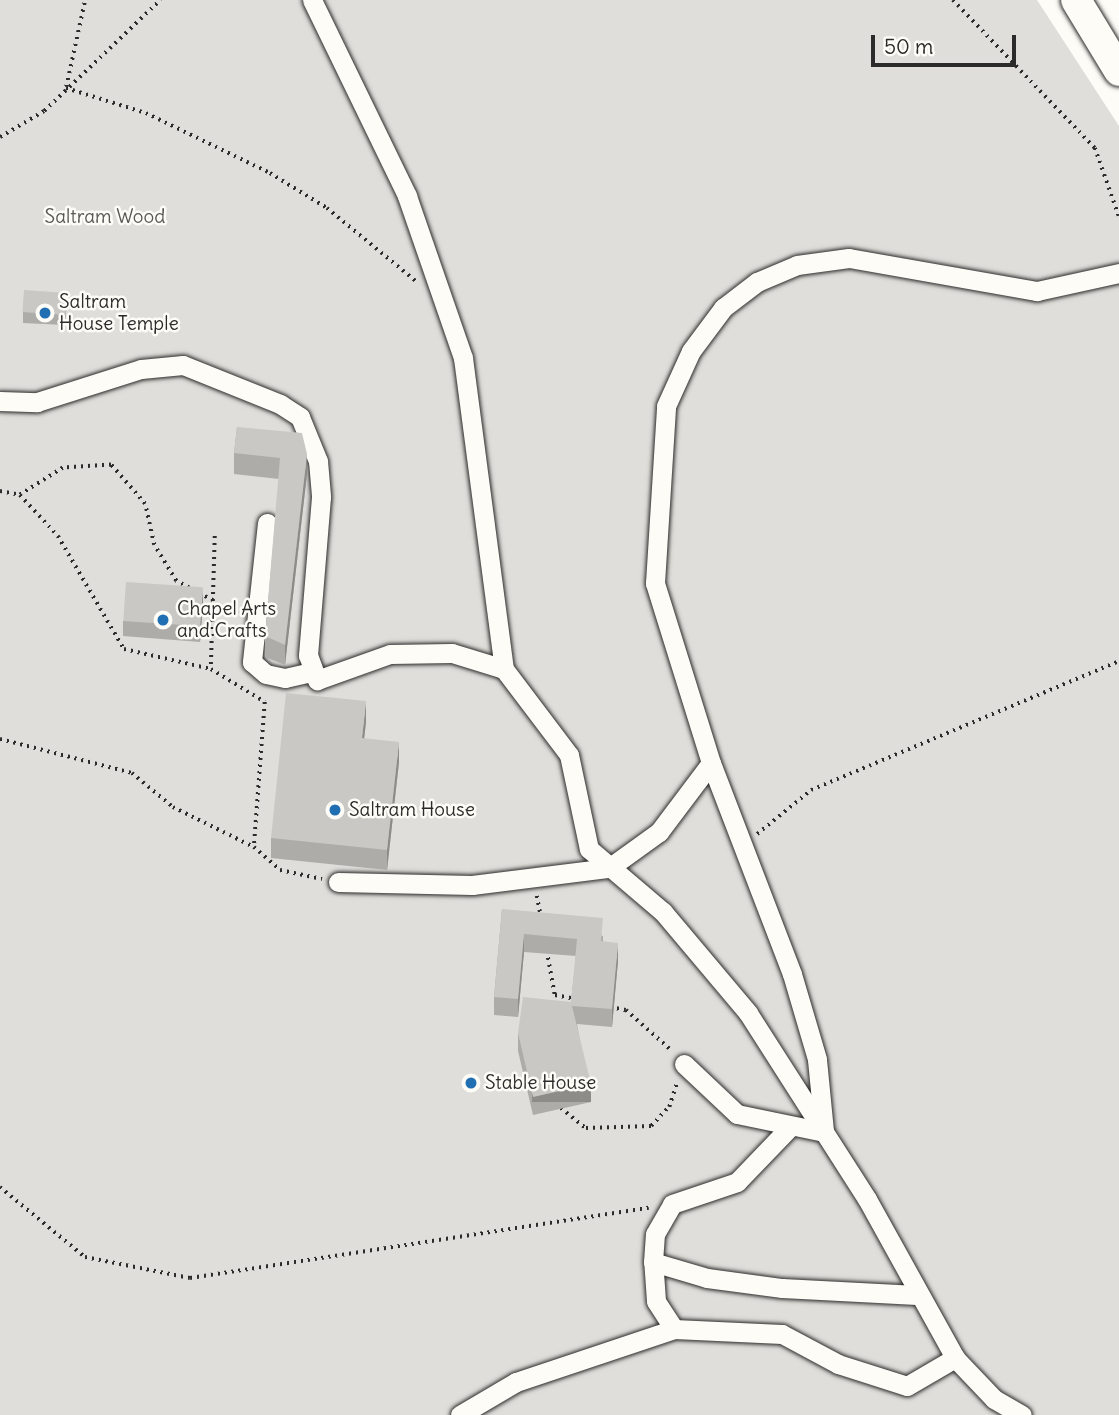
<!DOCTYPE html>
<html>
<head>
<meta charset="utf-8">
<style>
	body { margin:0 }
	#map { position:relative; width:1119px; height:1415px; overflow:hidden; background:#fdfcf7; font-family:Delius,sans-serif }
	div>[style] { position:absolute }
	.green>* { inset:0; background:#dfdeda }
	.path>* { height:3.5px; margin-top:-1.75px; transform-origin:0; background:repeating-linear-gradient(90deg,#2b2b2b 0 2px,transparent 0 7px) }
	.roads { filter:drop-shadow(0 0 2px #2b2b2b) drop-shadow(0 0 2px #2b2b2b) }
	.minor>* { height:19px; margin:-9.5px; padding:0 9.5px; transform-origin:9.5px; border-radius:9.5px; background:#fdfcf7 }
	.highway>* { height:30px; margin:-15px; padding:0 15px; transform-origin:15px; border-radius:15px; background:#fdfcf7 }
	.wall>* { inset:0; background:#adaca9 }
	.shaded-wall>* { inset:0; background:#8d8c89; transform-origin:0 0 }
	.building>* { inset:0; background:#c9c8c4; transform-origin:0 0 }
	.dots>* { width:19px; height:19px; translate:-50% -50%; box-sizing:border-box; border:4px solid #fdfcf7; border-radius:50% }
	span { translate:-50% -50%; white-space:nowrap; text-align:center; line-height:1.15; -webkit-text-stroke:5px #fdfcf7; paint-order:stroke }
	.park-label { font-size:19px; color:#585857 }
	.poi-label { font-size:19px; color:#2b2b2b }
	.left { translate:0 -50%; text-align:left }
	.scale { position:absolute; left:871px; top:35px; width:145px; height:32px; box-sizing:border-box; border:4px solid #2b2b2b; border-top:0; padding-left:9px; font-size:21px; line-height:24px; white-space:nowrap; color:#2b2b2b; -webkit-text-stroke:5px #fdfcf7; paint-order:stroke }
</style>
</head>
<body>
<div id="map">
	<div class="green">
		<i style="clip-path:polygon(0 0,1037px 0,1119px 126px,1119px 1415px,0 1415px)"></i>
	</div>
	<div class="path">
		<i style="left:953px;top:0;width:205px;rotate:46.2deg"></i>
		<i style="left:1095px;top:148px;width:72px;rotate:70.6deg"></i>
		<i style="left:66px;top:87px;width:89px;rotate:-77.7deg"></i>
		<i style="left:66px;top:88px;width:84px;rotate:17.4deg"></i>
		<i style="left:146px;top:113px;width:138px;rotate:25.8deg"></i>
		<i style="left:270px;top:173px;width:67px;rotate:31.6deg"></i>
		<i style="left:327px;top:208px;width:115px;rotate:39.4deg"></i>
		<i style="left:0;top:137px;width:51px;rotate:-30.6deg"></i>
		<i style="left:44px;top:111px;width:161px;rotate:-43.7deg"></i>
		<i style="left:0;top:491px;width:20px;rotate:11deg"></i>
		<i style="left:215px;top:536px;width:133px;rotate:91.7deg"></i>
		<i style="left:211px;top:669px;width:63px;rotate:31.4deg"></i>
		<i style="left:265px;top:702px;width:145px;rotate:94.3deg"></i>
		<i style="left:254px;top:847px;width:35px;rotate:41deg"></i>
		<i style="left:280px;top:870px;width:43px;rotate:12.1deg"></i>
		<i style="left:189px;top:588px;width:15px;rotate:-152deg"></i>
		<i style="left:176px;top:581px;width:42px;rotate:-121.4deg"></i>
		<i style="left:154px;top:545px;width:42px;rotate:-102.4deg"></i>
		<i style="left:145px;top:504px;width:52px;rotate:-131.1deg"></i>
		<i style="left:111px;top:465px;width:48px;rotate:176.4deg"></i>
		<i style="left:63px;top:468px;width:51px;rotate:147.9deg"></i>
		<i style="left:20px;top:495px;width:56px;rotate:47.2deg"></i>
		<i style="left:58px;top:536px;width:131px;rotate:59.7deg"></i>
		<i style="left:124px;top:649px;width:89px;rotate:12.9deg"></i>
		<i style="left:199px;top:593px;width:16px;rotate:27deg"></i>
		<i style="left:0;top:739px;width:136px;rotate:14.4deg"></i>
		<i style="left:132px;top:773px;width:53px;rotate:39.7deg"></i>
		<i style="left:173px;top:807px;width:90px;rotate:26.3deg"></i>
		<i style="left:757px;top:834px;width:70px;rotate:-39.2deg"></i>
		<i style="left:811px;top:790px;width:334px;rotate:-22.7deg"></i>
		<i style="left:537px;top:896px;width:20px;rotate:79deg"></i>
		<i style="left:547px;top:951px;width:45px;rotate:79.7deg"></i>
		<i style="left:555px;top:995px;width:20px;rotate:11deg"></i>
		<i style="left:610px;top:1007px;width:16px;rotate:11deg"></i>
		<i style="left:626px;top:1010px;width:60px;rotate:41.6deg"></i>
		<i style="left:561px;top:1108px;width:32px;rotate:39deg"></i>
		<i style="left:586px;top:1128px;width:65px;rotate:-1.8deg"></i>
		<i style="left:651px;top:1126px;width:26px;rotate:-47deg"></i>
		<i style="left:669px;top:1107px;width:25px;rotate:-72deg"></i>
		<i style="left:0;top:1187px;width:110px;rotate:39.5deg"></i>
		<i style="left:85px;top:1257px;width:107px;rotate:11.3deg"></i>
		<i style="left:190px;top:1278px;width:464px;rotate:-8.7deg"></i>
	</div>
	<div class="roads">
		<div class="minor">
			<i style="left:312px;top:0;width:218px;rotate:64.1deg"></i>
			<i style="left:407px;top:196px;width:171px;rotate:70.9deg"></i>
			<i style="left:463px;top:358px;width:314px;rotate:82.5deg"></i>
			<i style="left:504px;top:669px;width:108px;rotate:52.9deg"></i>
			<i style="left:569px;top:755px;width:96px;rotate:78deg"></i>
			<i style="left:589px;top:849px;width:97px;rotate:40.4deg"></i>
			<i style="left:663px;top:912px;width:132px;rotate:49.9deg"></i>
			<i style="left:748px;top:1013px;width:221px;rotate:57.4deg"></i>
			<i style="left:867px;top:1199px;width:182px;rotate:61deg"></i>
			<i style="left:955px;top:1358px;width:57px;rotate:46.4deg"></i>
			<i style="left:994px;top:1399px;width:32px;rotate:30deg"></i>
			<i style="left:0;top:401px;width:37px;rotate:2deg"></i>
			<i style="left:37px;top:402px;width:109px;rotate:-17.6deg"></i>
			<i style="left:141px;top:369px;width:42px;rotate:-5.4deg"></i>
			<i style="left:183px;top:365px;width:105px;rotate:21.9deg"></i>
			<i style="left:280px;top:404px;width:24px;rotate:33deg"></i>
			<i style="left:300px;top:417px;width:48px;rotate:67.8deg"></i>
			<i style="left:318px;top:461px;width:36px;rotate:85deg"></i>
			<i style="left:321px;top:497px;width:159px;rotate:94.7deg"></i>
			<i style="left:308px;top:655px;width:27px;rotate:70deg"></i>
			<i style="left:317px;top:680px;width:77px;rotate:-19.6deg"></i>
			<i style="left:390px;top:654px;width:62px;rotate:-0.9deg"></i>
			<i style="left:452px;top:653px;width:54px;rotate:17.1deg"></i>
			<i style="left:267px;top:523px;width:140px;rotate:96.2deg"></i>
			<i style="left:252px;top:662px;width:18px;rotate:41deg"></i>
			<i style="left:266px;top:674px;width:19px;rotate:12deg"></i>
			<i style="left:285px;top:678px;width:27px;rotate:-13deg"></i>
			<i style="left:338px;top:882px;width:134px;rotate:1.3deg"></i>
			<i style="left:472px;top:885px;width:138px;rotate:-7.1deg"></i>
			<i style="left:609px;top:868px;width:62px;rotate:-35.8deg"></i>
			<i style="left:659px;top:832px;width:86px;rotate:-53deg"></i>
			<i style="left:684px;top:1064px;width:73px;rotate:43.3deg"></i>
			<i style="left:737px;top:1114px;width:89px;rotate:11.7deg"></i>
			<i style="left:824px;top:1131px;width:72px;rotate:-95.6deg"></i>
			<i style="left:817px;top:1059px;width:89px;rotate:-106.4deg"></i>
			<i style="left:792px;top:974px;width:226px;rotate:-111deg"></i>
			<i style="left:711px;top:763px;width:189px;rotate:-107.3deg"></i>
			<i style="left:655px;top:583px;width:177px;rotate:-86.4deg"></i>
			<i style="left:666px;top:406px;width:60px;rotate:-65.6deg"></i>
			<i style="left:691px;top:351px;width:54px;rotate:-53.3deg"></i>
			<i style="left:723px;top:308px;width:43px;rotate:-37.4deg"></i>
			<i style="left:757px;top:282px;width:43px;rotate:-23deg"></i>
			<i style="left:797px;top:265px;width:52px;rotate:-7.7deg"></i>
			<i style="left:849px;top:258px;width:191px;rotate:10deg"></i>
			<i style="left:1037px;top:291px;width:84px;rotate:-12.4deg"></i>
			<i style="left:653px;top:1262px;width:56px;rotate:16.5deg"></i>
			<i style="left:707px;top:1278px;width:76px;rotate:7.6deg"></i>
			<i style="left:782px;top:1288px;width:135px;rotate:3deg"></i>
			<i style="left:674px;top:1329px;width:33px;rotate:-123deg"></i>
			<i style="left:656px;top:1301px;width:39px;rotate:-94deg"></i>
			<i style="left:653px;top:1262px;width:28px;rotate:-86deg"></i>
			<i style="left:655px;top:1234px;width:34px;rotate:-60deg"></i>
			<i style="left:672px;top:1204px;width:69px;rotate:-18.7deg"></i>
			<i style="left:737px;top:1182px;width:74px;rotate:-46.1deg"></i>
			<i style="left:460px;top:1415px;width:65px;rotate:-30.5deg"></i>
			<i style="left:516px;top:1382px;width:167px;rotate:-18.5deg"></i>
			<i style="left:674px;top:1329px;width:108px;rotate:2.7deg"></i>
			<i style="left:782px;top:1334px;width:64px;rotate:28.2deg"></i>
			<i style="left:838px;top:1364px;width:72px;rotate:17.7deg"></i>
			<i style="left:907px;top:1386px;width:56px;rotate:-30.3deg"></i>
		</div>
		<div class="highway">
			<i style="left:1076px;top:0;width:83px;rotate:58.8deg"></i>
		</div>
	</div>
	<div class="wall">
		<i style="clip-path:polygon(67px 303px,65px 325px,23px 323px,23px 312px)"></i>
		<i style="clip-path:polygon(237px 427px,307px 474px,285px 665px,265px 657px,265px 636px,279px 479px,234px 474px,234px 453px)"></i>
		<i style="clip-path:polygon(203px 603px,200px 642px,123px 636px,123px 621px)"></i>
		<i style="clip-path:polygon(366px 722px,364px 738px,399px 762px,387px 870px,271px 858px,271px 838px)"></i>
		<i style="clip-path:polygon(502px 909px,603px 936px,603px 941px,618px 961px,612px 1027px,577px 1024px,591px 1102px,533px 1115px,518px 1051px,518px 1033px,571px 1002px,576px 956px,524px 952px,518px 1017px,494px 1015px,494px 997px)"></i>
	</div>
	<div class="shaded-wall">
		<i style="clip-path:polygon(307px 454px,307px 474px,285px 665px,285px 645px)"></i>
		<i style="clip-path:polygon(203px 588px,203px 603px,200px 642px,200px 627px)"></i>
		<i style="clip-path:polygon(366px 701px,366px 722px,362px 758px,362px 738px)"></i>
		<i style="clip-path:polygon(399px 742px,399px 762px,387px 870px,387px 850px)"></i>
		<i style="clip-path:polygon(524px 934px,524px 952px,518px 1017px,518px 999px)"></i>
		<i style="clip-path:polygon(618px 943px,618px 961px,612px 1027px,612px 1009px)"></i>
		<i style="left:591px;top:1084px;width:18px;height:59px;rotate:90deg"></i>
	</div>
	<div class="building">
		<i style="left:24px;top:290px;width:43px;height:22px;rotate:4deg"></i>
		<i style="clip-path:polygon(237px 427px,302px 433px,307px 454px,285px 645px,265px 636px,280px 458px,234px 453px)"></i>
		<i style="left:126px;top:582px;width:77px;height:39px;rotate:4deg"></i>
		<i style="clip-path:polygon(286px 693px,366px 701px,362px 738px,399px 742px,387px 850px,271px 838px)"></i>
		<i style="clip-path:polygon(502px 909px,603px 918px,601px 941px,618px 943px,612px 1009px,572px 1006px,591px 1084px,533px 1097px,518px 1033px,523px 997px,571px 1002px,577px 939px,524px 934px,518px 999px,494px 997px)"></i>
	</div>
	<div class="dots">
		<i style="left:45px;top:313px;background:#1f6fb2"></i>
		<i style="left:163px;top:620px;background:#1f6fb2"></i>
		<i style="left:335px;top:810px;background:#1f6fb2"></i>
		<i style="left:471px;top:1083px;background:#1f6fb2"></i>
	</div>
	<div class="park-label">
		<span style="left:105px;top:217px">Saltram Wood</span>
	</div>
	<div class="poi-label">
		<span class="left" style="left:59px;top:313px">Saltram<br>House Temple</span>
		<span class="left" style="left:177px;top:620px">Chapel Arts<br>and Crafts</span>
		<span class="left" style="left:349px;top:810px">Saltram House</span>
		<span class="left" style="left:485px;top:1083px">Stable House</span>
	</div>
	<div class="scale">50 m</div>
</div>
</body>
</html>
